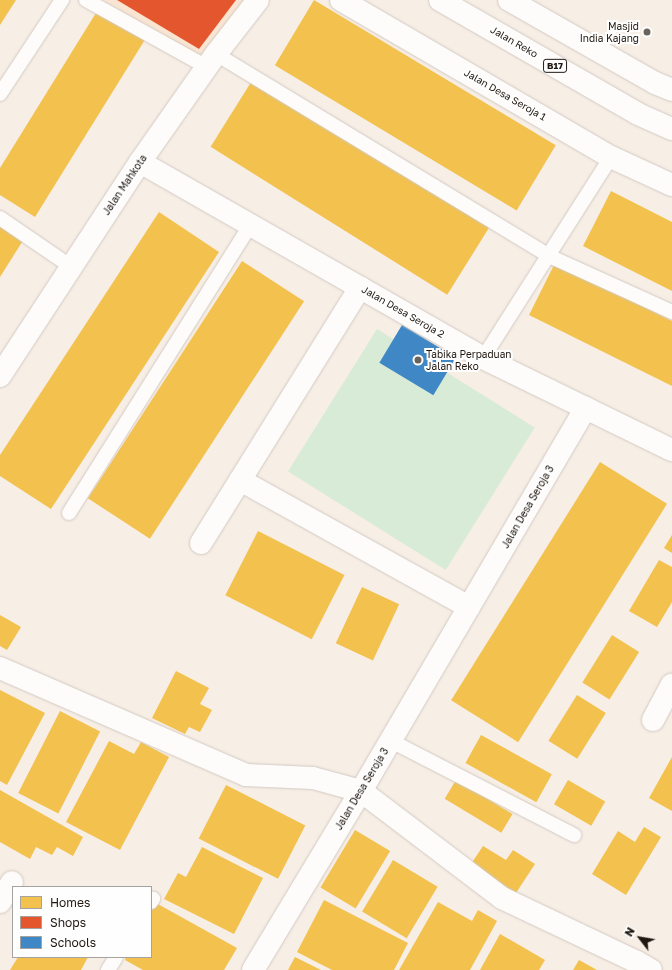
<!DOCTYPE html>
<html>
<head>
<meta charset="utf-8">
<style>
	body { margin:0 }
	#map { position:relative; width:672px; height:970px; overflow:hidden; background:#f7eee6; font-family:"Golos Text",sans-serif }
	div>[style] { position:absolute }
	.built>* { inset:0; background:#fae5d2 }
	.green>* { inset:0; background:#d8ebd6; transform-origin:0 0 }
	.homes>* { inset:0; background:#f2c14e; transform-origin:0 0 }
	.shops>* { inset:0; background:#e4572e }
	.schools>* { inset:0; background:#3f88c5; transform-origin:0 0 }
	.roads { filter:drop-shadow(0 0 1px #d2cac2) drop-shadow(0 0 1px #d2cac2) }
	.service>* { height:14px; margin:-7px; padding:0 7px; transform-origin:7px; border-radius:7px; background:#fefcfb }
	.minor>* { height:22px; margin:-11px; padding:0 11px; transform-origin:11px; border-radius:11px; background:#fefcfb }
	.primary>* { height:22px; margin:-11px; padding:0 11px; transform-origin:11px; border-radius:11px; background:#fefcfb }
	.dots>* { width:11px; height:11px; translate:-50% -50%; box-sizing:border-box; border:2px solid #fefefe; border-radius:50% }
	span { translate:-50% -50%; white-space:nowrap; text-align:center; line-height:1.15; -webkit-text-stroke:4px #fefefe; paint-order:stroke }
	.shield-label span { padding:1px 3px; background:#fefefe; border:1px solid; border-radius:3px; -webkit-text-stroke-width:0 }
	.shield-label { font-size:9px; color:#201810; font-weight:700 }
	.poi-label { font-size:10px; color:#201810 }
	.right { translate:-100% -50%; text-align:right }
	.left { translate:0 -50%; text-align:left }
	.street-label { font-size:10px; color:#201810 }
	.legend { position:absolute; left:12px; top:886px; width:140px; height:72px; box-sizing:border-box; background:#fefefe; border:1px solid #a5a29f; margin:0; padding:5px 7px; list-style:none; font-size:12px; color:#201810 }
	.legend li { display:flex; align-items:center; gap:8px; height:20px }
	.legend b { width:20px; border:1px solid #a5a29f }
	.north { position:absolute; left:620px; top:918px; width:40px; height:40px; -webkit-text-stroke:3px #fefefe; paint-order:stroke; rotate:301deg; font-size:11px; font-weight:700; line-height:16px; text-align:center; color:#201810 }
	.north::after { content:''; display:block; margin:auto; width:14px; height:18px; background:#201810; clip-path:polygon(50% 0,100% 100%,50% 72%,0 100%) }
</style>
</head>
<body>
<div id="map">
	<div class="built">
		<i style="clip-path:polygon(103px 0,244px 0,203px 58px)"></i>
	</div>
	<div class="green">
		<i style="left:377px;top:329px;width:186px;height:168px;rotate:32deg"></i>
	</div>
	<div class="homes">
		<i style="clip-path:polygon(0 0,16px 0,0 25px)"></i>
		<i style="left:314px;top:0;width:282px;height:76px;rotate:31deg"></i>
		<i style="clip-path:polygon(99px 8px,146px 38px,35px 217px,0 195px,0 168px)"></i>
		<i style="left:253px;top:79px;width:279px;height:80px;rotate:32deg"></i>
		<i style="clip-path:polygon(611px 191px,672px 222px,672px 291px,583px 246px)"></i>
		<i style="clip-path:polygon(159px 212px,219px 252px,51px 509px,0 476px,0 455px)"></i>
		<i style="clip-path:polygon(0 224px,24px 239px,0 277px)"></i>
		<i style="left:242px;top:261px;width:74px;height:283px;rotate:33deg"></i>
		<i style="clip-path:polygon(555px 263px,672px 321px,672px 386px,529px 315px)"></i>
		<i style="left:600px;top:462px;width:79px;height:281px;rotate:32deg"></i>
		<i style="left:258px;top:531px;width:97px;height:72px;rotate:27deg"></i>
		<i style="clip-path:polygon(672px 535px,672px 553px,664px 548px)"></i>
		<i style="clip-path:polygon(659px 560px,672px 567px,672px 602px,657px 627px,629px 611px)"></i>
		<i style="left:362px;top:587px;width:41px;height:62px;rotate:25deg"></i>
		<i style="clip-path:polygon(0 615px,21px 627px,7px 650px,0 646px)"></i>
		<i style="left:612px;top:635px;width:32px;height:56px;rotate:32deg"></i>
		<i style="clip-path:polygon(176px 671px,209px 688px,200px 704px,212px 710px,200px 732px,189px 727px,185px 734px,152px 718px)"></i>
		<i style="clip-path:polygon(0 690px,45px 713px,7px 785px,0 781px)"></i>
		<i style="left:577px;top:695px;width:34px;height:54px;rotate:32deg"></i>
		<i style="left:60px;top:711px;width:45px;height:92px;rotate:27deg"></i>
		<i style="left:481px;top:735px;width:81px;height:32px;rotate:29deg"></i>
		<i style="clip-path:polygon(109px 741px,134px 754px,141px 742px,169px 757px,120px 850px,66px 822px)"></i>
		<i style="clip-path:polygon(672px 757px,672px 811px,649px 798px)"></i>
		<i style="left:456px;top:780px;width:66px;height:22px;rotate:31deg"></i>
		<i style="left:568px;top:780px;width:43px;height:28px;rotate:30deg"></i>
		<i style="left:226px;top:785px;width:89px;height:60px;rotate:27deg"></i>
		<i style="clip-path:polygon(0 790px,83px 837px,73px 856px,57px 847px,52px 855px,36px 847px,30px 859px,0 842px)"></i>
		<i style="clip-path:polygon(644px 827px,661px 837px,626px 895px,592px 874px,618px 831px,635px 842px)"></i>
		<i style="left:355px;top:830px;width:41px;height:67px;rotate:31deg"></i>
		<i style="clip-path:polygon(483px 846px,506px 860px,513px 850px,535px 864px,516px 893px,471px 864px)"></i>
		<i style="clip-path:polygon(202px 847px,263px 878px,234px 934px,164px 899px,178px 873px,186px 877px)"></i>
		<i style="left:393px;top:860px;width:52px;height:60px;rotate:31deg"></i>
		<i style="clip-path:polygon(324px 900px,408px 943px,394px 970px,332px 970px,297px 952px)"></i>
		<i style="clip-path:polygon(438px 902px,472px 921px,478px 910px,497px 921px,470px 970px,399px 970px)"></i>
		<i style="clip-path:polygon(156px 903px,237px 948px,224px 970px,143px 970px,125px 960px,126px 957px,151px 957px,151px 912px)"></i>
		<i style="clip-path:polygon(500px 934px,545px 960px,539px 970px,480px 970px)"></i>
		<i style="clip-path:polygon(18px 957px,88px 957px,81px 970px,10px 970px)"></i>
		<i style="clip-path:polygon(295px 957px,321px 970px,288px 970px)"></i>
		<i style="clip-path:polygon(579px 960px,597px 970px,573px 970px)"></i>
	</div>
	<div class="shops">
		<i style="clip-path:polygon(117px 0,236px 0,199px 49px)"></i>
	</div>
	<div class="schools">
		<i style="left:402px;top:325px;width:63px;height:44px;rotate:31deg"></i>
	</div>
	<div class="roads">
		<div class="service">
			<i style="left:86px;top:0;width:138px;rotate:29deg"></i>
			<i style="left:216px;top:54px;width:389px;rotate:31.2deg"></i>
			<i style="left:549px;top:256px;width:135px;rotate:24.5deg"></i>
			<i style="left:0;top:94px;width:113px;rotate:-56.6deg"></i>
			<i style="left:0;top:218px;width:85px;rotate:34.4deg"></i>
			<i style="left:483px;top:358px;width:238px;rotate:-57.5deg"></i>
			<i style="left:69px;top:513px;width:342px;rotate:-57.8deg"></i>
			<i style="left:391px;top:741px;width:206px;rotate:27.2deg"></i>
			<i style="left:151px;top:902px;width:4px;rotate:-56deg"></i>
			<i style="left:108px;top:970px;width:15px;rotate:-58deg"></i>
		</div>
		<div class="minor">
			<i style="left:341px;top:0;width:312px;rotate:30.2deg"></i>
			<i style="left:611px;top:157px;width:67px;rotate:24.7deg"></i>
			<i style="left:140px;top:162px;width:395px;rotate:29.7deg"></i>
			<i style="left:483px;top:358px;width:210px;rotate:26deg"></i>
			<i style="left:0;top:376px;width:256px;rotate:-56.8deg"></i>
			<i style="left:140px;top:162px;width:132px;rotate:-54.9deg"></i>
			<i style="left:216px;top:54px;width:68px;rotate:-52.1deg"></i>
			<i style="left:240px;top:480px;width:262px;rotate:29deg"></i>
			<i style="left:201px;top:543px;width:301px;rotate:-58.1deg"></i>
			<i style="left:0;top:668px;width:268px;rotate:23.5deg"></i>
			<i style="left:246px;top:775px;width:67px;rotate:2.6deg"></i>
			<i style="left:313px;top:778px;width:50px;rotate:15.2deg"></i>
			<i style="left:361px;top:791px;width:177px;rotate:37.2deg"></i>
			<i style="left:502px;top:898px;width:149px;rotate:25.4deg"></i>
			<i style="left:637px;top:962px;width:16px;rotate:30deg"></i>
			<i style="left:653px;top:720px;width:40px;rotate:-62deg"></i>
			<i style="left:0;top:902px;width:23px;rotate:-59deg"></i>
			<i style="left:253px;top:970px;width:209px;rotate:-58.9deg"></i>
			<i style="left:361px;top:791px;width:444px;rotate:-59.6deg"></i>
		</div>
		<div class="primary">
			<i style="left:440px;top:0;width:228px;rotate:29.9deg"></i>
			<i style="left:638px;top:114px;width:37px;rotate:24deg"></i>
			<i style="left:509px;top:0;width:168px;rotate:29.6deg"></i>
			<i style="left:655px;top:83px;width:18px;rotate:22deg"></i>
		</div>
	</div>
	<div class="dots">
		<i style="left:647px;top:32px;background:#6b635b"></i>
		<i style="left:418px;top:360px;background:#6b635b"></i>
	</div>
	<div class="shield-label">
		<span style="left:555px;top:66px">B17</span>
	</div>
	<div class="poi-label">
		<span class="right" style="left:639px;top:32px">Masjid<br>India Kajang</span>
		<span class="left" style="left:426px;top:360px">Tabika Perpaduan<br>Jalan Reko</span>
	</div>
	<div class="street-label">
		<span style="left:514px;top:42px;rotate:30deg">Jalan Reko</span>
		<span style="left:505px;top:95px;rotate:30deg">Jalan Desa Seroja 1</span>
		<span style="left:125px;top:185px;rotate:-56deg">Jalan Mahkota</span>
		<span style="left:403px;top:312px;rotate:30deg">Jalan Desa Seroja 2</span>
		<span style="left:528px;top:507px;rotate:-60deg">Jalan Desa Seroja 3</span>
		<span style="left:362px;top:789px;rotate:-59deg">Jalan Desa Seroja 3</span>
	</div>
	<ul class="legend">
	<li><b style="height:11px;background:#f2c14e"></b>Homes</li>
	<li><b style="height:11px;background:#e4572e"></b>Shops</li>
	<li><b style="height:11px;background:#3f88c5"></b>Schools</li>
	</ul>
	<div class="north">N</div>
</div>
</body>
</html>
